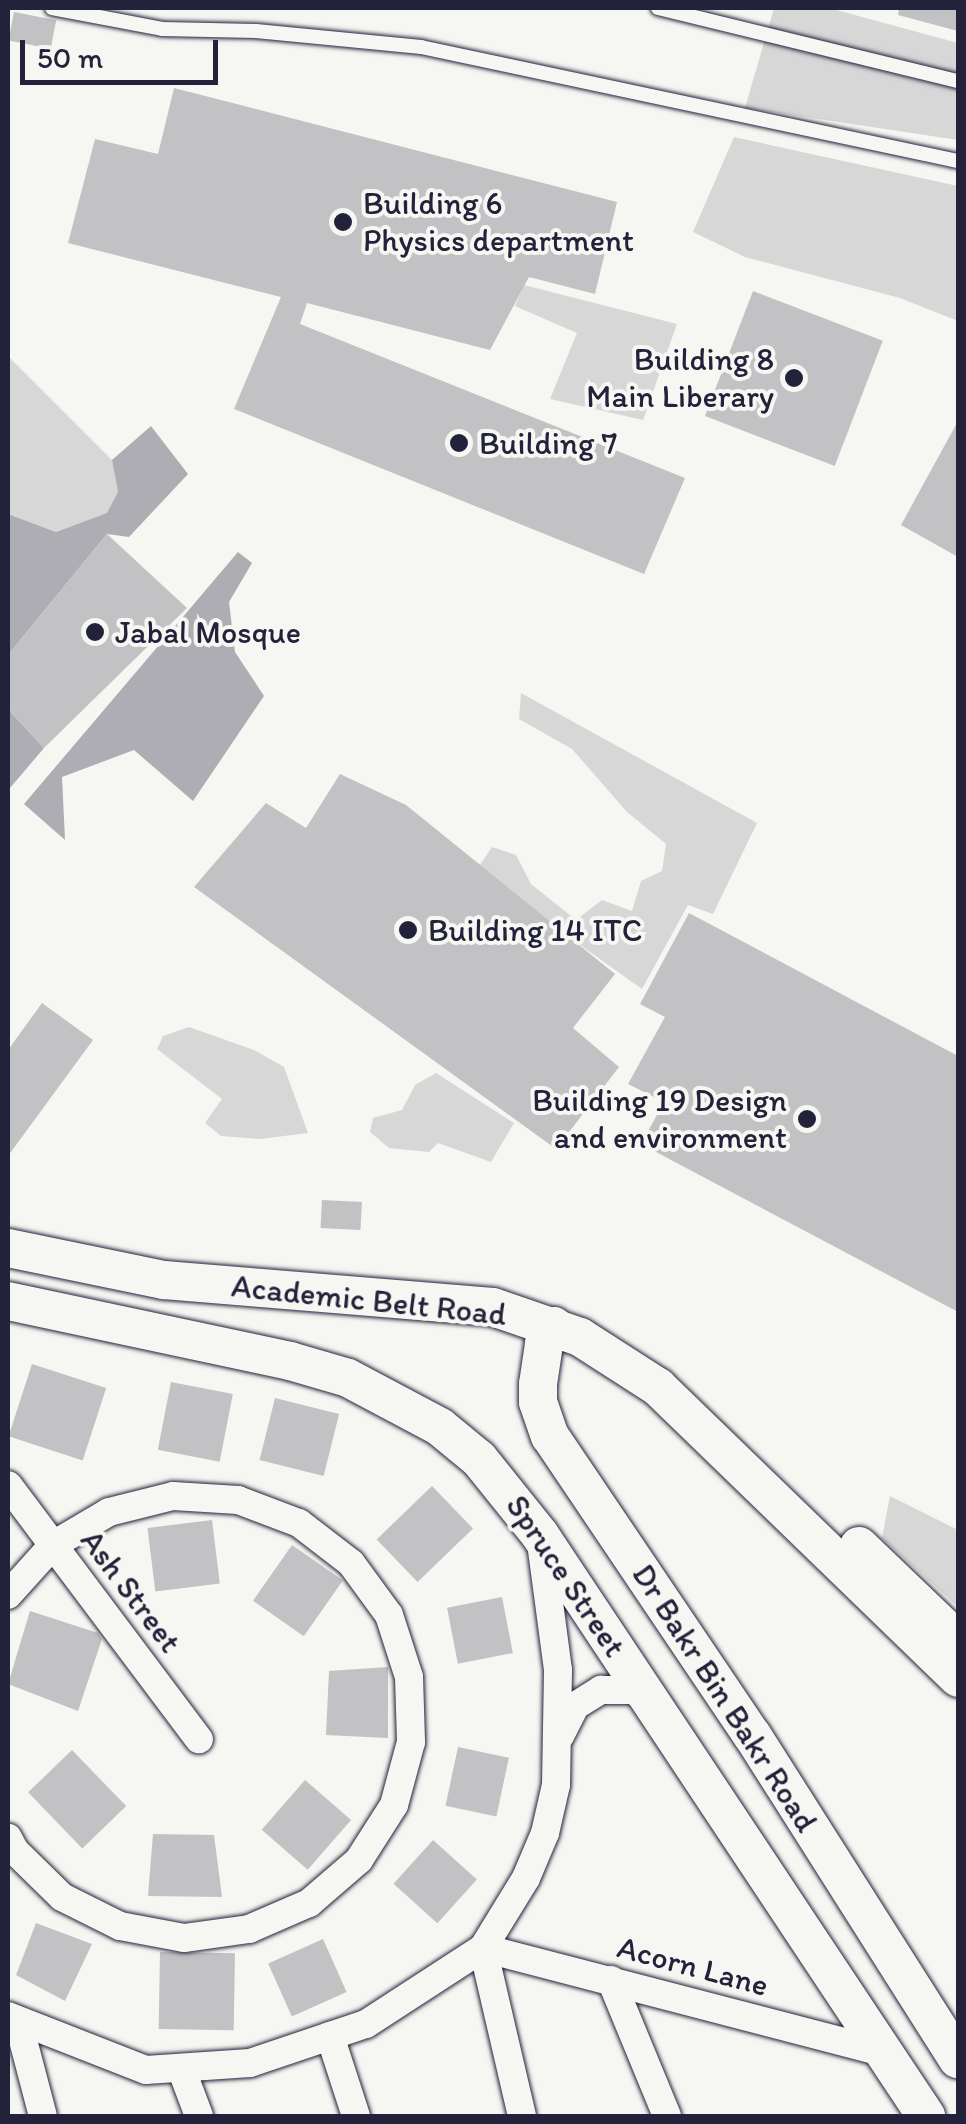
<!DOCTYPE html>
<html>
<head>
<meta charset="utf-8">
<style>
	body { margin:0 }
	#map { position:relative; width:966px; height:2124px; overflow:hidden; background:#f6f6f2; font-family:Itim,sans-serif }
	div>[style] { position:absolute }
	.green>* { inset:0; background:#d7d7d7 }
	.water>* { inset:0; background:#adadb3 }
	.building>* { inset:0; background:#c2c2c4; transform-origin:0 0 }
	.roads { filter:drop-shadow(0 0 2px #22223b) drop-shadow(0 0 2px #22223b) }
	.lane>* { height:14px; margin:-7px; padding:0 7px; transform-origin:7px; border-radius:7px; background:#f6f6f2 }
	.street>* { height:28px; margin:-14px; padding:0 14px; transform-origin:14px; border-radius:14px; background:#f6f6f2 }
	.secondary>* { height:38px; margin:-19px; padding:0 19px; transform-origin:19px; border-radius:19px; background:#f6f6f2 }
	.dots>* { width:28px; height:28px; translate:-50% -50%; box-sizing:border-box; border:5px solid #f6f6f2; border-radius:50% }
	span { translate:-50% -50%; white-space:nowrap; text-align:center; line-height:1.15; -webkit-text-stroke:8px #f6f6f2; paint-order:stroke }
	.poi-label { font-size:32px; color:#22223b }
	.left { translate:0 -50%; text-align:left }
	.right { translate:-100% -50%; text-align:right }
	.street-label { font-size:32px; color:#22223b }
	.frame { position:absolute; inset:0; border:10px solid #22223b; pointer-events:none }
	.scale { position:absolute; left:20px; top:40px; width:198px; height:45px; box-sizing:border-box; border:5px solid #22223b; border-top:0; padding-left:12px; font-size:30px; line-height:35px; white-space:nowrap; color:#22223b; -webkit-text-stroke:8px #f6f6f2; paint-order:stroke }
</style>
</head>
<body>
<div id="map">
	<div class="green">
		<i style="clip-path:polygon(774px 8px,829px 8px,958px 43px,958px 140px,745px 108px)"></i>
		<i style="clip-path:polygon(734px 137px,958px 186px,958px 321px,900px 298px,745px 257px,693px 232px)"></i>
		<i style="clip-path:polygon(524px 285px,677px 324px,643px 420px,550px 399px,577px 333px,515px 306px)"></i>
		<i style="clip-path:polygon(8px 356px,112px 460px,118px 492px,108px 513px,56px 532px,8px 514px)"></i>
		<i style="clip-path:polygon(521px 693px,757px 823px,713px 914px,688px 905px,642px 989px,476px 871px,492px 847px,516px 855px,531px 884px,576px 920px,602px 900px,632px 911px,641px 881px,662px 871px,666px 844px,627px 812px,572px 749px,519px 719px)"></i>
		<i style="clip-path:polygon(189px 1027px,254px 1050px,284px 1067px,308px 1133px,260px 1139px,221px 1136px,205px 1123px,222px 1099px,157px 1049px,163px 1036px)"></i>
		<i style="clip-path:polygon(436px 1073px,514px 1123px,491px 1162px,438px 1143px,429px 1152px,389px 1148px,370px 1132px,373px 1118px,402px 1110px,415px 1085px)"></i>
		<i style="clip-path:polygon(890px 1496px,958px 1530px,958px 1607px,882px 1538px)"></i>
	</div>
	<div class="water">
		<i style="clip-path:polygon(151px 426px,188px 474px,129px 537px,107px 534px,8px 655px,8px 514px,56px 532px,107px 513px,118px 492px,112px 460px)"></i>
		<i style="clip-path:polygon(238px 552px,252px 563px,229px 602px,235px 652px,264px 696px,193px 801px,134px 750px,62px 777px,65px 840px,24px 804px)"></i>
		<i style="clip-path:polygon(8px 709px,44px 748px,10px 788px,8px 785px)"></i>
	</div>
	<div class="building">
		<i style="clip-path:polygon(899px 8px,958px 8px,958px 31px,898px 15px)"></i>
		<i style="left:14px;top:12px;width:43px;height:29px;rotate:11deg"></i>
		<i style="clip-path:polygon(174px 88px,617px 202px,595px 294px,529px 277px,490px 350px,307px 303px,300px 324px,685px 478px,644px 574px,234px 409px,281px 297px,68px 243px,95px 139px,158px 154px)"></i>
		<i style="left:753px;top:291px;width:139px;height:134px;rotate:21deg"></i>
		<i style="clip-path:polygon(958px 421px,958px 557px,901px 525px)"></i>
		<i style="clip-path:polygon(107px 534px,187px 608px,44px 748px,8px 709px,8px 655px)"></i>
		<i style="clip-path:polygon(340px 774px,406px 805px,615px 974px,573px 1028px,619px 1067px,556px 1149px,194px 887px,266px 803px,306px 828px)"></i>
		<i style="clip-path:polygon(689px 913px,958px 1056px,958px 1312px,641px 1144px,664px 1102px,628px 1084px,665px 1017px,640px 1004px)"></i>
		<i style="clip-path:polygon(42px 1003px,93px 1040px,8px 1156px,8px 1050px)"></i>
		<i style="left:322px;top:1200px;width:40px;height:28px;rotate:3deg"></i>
		<i style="left:32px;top:1364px;width:78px;height:76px;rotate:18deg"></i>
		<i style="left:171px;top:1382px;width:63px;height:69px;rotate:11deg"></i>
		<i style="left:275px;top:1398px;width:66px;height:64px;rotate:14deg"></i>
		<i style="left:432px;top:1486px;width:59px;height:77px;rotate:46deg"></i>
		<i style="left:212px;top:1520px;width:64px;height:65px;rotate:83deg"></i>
		<i style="left:292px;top:1545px;width:62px;height:68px;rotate:35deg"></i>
		<i style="left:502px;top:1597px;width:57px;height:56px;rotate:79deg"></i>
		<i style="clip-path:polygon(30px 1611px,98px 1633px,102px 1639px,78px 1711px,8px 1684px)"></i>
		<i style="clip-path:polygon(388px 1667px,388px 1738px,326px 1735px,329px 1671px)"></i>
		<i style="left:458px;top:1747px;width:52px;height:60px;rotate:12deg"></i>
		<i style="left:72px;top:1750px;width:78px;height:61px;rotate:46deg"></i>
		<i style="left:305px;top:1780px;width:61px;height:66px;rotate:41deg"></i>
		<i style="clip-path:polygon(153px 1834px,214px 1835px,222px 1897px,148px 1896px)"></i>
		<i style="left:433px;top:1840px;width:59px;height:59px;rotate:42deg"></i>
		<i style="clip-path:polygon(36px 1923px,92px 1944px,65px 2001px,16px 1975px)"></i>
		<i style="left:323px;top:1939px;width:58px;height:60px;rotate:66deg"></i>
		<i style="left:160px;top:1952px;width:75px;height:77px;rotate:1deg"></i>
	</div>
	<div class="roads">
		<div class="lane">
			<i style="left:52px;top:8px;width:112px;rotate:10.8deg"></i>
			<i style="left:162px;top:29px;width:94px;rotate:1.2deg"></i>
			<i style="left:256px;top:31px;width:166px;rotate:5.5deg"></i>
			<i style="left:421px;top:47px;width:549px;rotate:11.99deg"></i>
			<i style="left:658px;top:8px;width:309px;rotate:13.7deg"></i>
		</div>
		<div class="street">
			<i style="left:8px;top:1485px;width:318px;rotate:53.1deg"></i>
			<i style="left:8px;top:1595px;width:67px;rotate:-48deg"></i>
			<i style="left:53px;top:1545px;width:65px;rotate:-30.5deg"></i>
			<i style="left:109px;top:1512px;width:66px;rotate:-14deg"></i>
			<i style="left:173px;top:1496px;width:65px;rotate:3.5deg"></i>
			<i style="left:238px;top:1500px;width:65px;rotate:20.7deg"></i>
			<i style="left:299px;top:1523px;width:66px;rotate:37.6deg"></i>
			<i style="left:351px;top:1563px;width:64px;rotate:53.8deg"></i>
			<i style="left:389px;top:1615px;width:65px;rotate:72.1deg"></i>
			<i style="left:409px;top:1677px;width:65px;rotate:88.2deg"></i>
			<i style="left:411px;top:1742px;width:65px;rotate:105.1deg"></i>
			<i style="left:394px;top:1805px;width:65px;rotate:122.5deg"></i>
			<i style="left:359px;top:1860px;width:66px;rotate:139.3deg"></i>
			<i style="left:309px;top:1903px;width:65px;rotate:156.6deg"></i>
			<i style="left:249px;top:1929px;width:66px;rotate:172.1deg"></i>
			<i style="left:184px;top:1938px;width:65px;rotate:-169.4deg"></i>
			<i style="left:120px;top:1926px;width:65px;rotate:-153.4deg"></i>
			<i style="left:62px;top:1897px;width:66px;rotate:-135.6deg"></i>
			<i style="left:15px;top:1851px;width:15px;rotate:-118deg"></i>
			<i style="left:560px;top:1736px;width:34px;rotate:-63deg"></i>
			<i style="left:575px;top:1706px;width:31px;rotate:-32deg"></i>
			<i style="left:601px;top:1690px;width:32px"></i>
			<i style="left:633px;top:1690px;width:20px;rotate:33deg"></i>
			<i style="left:611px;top:1980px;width:147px;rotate:67.6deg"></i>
			<i style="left:8px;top:2016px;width:148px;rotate:21.4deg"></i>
			<i style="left:146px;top:2070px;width:104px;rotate:-3.9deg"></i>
			<i style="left:250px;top:2063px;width:122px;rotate:-18.6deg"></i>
			<i style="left:366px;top:2024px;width:140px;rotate:-33deg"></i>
			<i style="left:483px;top:1948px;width:82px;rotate:-58.4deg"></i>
			<i style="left:526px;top:1878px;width:49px;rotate:-67.1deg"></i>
			<i style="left:545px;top:1833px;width:49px;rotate:-77.1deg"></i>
			<i style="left:556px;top:1785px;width:115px;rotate:-89deg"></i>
			<i style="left:558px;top:1670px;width:128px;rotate:-97.6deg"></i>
			<i style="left:18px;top:2021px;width:98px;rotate:75.3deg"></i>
			<i style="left:330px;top:2036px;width:84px;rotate:72deg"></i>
			<i style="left:181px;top:2068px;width:51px;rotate:69.4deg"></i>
			<i style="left:522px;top:2116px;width:172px;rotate:-103.1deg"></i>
			<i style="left:483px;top:1948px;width:415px;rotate:14.6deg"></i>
		</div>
		<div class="secondary">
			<i style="left:8px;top:1248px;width:159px;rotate:11.6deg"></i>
			<i style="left:164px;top:1280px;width:330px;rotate:4.7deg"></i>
			<i style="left:493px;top:1307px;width:92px;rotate:19deg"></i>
			<i style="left:580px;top:1337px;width:93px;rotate:32.7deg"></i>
			<i style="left:658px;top:1387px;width:418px;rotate:44.1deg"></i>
			<i style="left:8px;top:1301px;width:288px;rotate:12deg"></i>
			<i style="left:290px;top:1361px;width:60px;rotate:16.3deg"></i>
			<i style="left:348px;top:1378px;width:104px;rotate:28deg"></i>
			<i style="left:440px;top:1427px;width:50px;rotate:39.4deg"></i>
			<i style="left:479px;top:1459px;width:97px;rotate:51.2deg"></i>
			<i style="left:540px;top:1535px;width:698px;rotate:56.4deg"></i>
			<i style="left:554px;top:1326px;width:21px;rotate:119deg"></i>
			<i style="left:544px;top:1344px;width:40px;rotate:98.5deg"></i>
			<i style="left:538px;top:1384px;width:18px;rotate:90deg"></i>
			<i style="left:538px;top:1402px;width:36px;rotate:71deg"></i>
			<i style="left:550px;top:1436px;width:361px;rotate:56deg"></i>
			<i style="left:752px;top:1735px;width:384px;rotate:57.6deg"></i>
			<i style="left:859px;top:1546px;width:137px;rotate:43.8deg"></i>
		</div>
	</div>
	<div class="dots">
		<i style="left:343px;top:222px;background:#22223b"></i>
		<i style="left:794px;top:378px;background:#22223b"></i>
		<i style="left:459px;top:443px;background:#22223b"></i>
		<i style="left:95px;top:632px;background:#22223b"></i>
		<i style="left:408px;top:930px;background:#22223b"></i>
		<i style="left:807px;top:1119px;background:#22223b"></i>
	</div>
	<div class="poi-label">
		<span class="left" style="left:363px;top:222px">Building 6<br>Physics department</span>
		<span class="right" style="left:774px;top:378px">Building 8<br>Main Liberary</span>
		<span class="left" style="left:479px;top:443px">Building 7</span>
		<span class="left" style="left:115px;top:632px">Jabal Mosque</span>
		<span class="left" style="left:428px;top:930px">Building 14 ITC</span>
		<span class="right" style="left:787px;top:1119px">Building 19 Design<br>and environment</span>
	</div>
	<div class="street-label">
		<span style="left:369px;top:1300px;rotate:6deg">Academic Belt Road</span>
		<span style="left:566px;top:1576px;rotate:56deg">Spruce Street</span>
		<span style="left:131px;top:1591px;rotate:53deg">Ash Street</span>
		<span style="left:725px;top:1698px;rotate:57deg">Dr Bakr Bin Bakr Road</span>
		<span style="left:693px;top:1966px;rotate:15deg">Acorn Lane</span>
	</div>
	<div class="frame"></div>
	<div class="scale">50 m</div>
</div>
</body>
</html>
